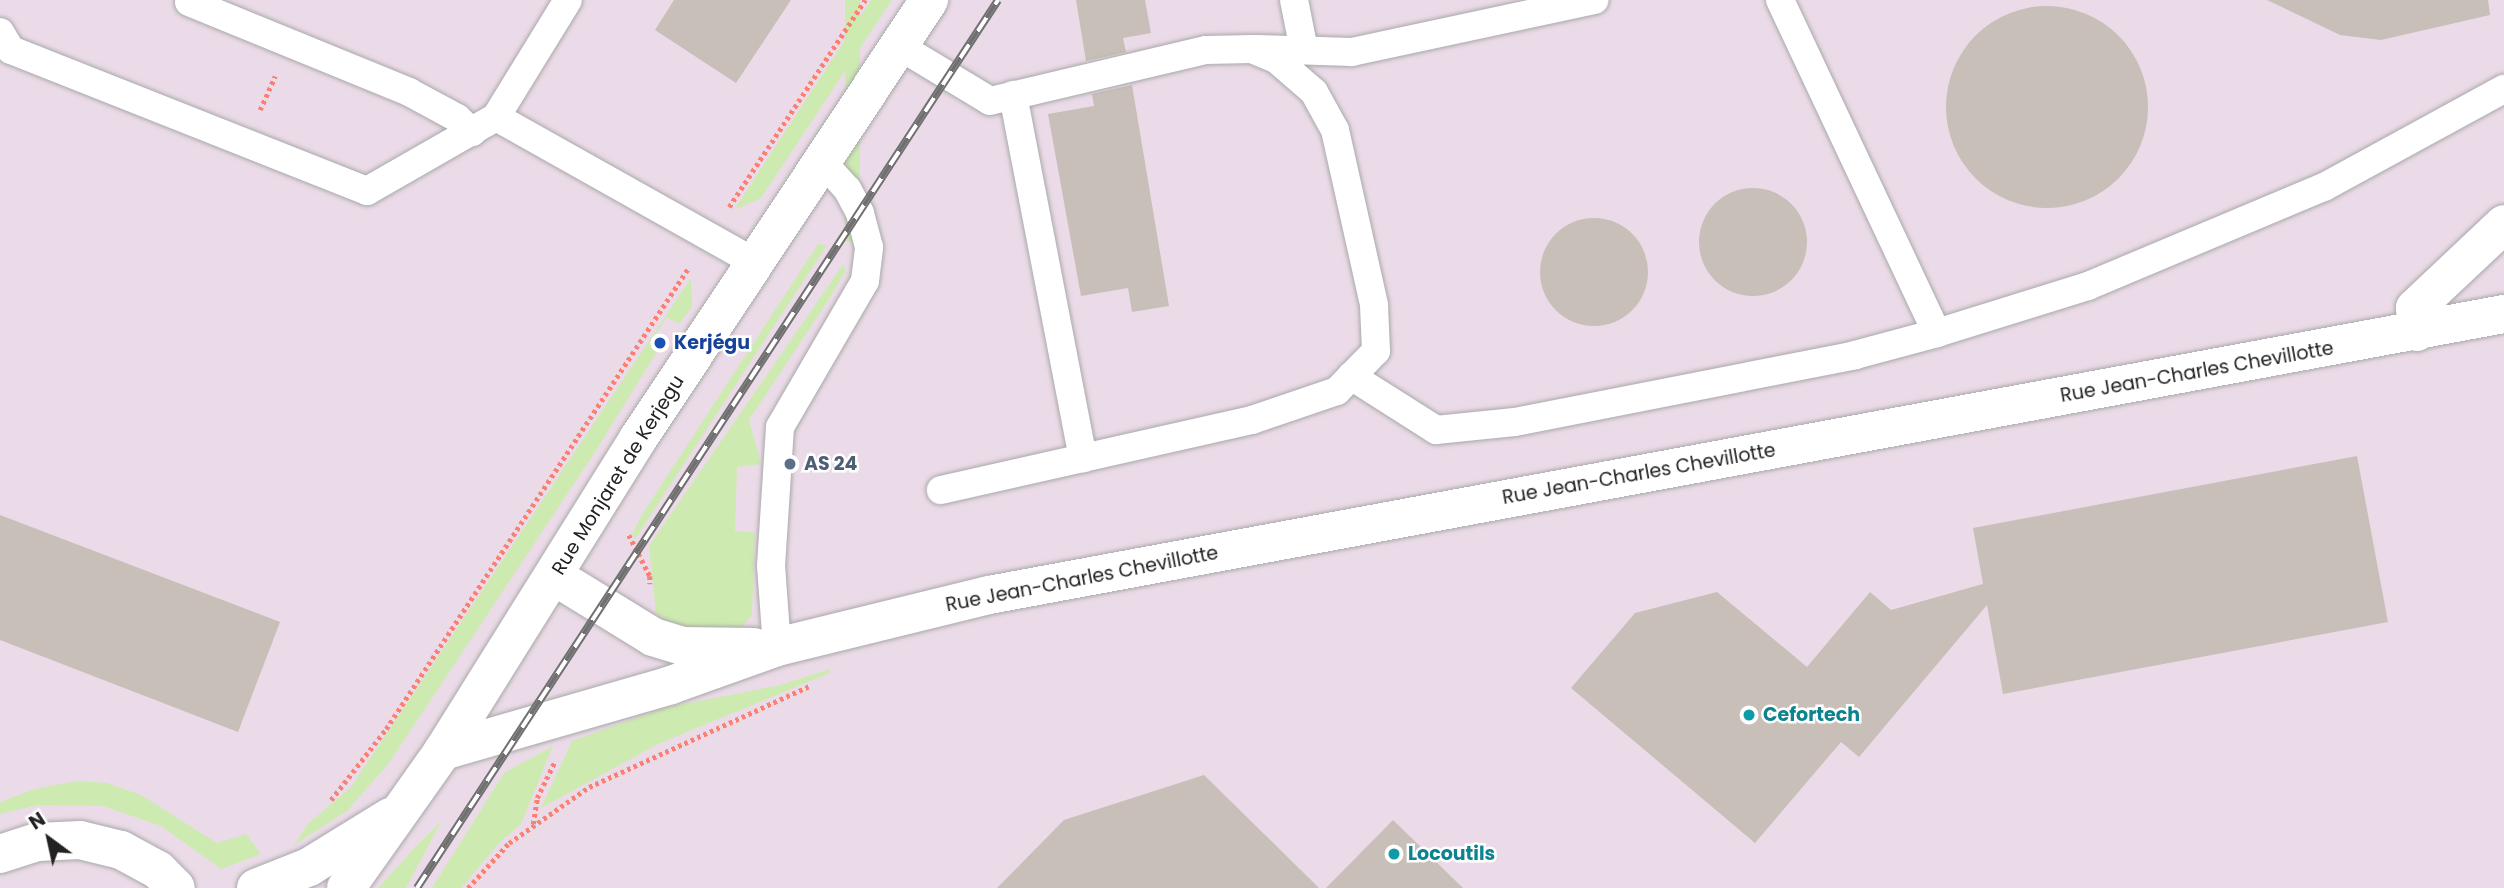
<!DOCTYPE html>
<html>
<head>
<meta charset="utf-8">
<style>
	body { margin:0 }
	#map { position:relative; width:2504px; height:888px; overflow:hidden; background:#f2efe9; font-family:Poppins,sans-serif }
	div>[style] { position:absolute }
	.industrial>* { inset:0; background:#ebdbe8; transform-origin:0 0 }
	.grass>* { inset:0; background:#cdebb0; transform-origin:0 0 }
	.building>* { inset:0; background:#c7bfb8 }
	.round { border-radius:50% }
	.path>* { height:4.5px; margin-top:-2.25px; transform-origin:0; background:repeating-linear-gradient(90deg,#fa8072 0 3.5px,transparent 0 7px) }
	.roads { filter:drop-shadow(0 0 2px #a9a9a9) drop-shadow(0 0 2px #a9a9a9) }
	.service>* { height:28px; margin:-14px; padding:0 14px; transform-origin:14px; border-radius:14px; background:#fff }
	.minor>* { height:38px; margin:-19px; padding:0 19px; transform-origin:19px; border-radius:19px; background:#fff }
	.tertiary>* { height:38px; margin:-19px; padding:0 19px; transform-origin:19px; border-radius:19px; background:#fff }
	.rail>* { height:8px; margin-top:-4px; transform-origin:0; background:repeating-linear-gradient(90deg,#fff 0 16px,#707070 0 32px); box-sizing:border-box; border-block:2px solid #707070 }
	.dots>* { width:19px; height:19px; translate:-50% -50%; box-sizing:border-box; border:4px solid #fff; border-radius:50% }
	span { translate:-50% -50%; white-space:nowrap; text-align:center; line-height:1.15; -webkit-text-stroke:5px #fff; paint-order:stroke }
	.transit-label { font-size:19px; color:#164399; font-weight:700 }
	.left { translate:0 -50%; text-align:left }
	.street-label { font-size:19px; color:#222 }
	.service-label { font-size:19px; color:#4e5e75; font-weight:700 }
	.culture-label { font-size:19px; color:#0d838f; font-weight:700 }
	.north { position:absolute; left:14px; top:804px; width:70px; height:70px; -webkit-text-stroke:5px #fff; paint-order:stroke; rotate:327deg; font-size:19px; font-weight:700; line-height:28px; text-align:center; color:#222 }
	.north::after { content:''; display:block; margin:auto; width:24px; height:32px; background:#222; clip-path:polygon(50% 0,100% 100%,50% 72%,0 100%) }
</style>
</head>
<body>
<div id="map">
	<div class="industrial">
		<i style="left:0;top:0;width:2504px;height:888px"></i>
	</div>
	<div class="grass">
		<i style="left:845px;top:0;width:15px;height:241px"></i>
		<i style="clip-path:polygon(871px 0,892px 0,761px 198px,734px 210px)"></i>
		<i style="clip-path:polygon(818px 244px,827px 245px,635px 539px,632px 535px,641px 516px)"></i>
		<i style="clip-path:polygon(844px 263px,845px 272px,826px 304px,749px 420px,761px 464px,737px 467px,735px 531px,755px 533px,752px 615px,741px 628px,715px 633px,672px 625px,656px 613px,649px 546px)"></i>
		<i style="clip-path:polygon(691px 278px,692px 307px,679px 324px,667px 317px,649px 344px,658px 350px,597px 449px,389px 763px,347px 811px,294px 845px,308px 824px,351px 787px)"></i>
		<i style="clip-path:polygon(830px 669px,830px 673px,658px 744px,541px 808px,572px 741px,664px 708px,780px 685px)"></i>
		<i style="clip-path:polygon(553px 746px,521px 824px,500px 842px,461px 888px,432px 888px,504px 773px)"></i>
		<i style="clip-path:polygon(77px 781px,107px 783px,141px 795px,217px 843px,246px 834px,261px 854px,221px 869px,161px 826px,103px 806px,38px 805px,0 814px,0 802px,35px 789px)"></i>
		<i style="clip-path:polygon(442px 820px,406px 888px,378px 888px,408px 855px)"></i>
	</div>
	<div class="building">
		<i style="clip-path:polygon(674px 0,791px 0,736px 83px,655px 30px)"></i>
		<i style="clip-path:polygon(1076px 0,1145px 0,1151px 33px,1123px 38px,1126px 52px,1086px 61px)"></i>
		<i style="clip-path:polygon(2267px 0,2488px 0,2490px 15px,2381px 40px,2340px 35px)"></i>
		<i class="round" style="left:1946px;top:6px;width:202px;height:202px"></i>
		<i style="clip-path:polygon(1132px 85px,1169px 306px,1132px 312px,1128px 288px,1081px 296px,1048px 114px,1094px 106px,1092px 94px)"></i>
		<i class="round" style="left:1699px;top:188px;width:108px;height:108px"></i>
		<i class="round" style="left:1540px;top:218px;width:108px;height:108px"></i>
		<i style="clip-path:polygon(2357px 456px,2388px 622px,2003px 694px,1987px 605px,1859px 757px,1841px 742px,1755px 843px,1571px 688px,1635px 613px,1717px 592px,1807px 667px,1870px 592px,1891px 610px,1983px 584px,1973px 528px)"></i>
		<i style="clip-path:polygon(0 515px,280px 622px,238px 732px,0 640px)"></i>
		<i style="clip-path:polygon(1204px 775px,1319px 888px,997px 888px,1064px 820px)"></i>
		<i style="clip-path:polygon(1393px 820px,1463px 888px,1326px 888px)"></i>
	</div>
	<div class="path">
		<i style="left:260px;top:110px;width:37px;rotate:-66deg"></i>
		<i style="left:729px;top:207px;width:248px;rotate:-56.7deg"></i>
		<i style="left:629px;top:535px;width:46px;rotate:62.9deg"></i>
		<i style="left:650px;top:576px;width:8px;rotate:90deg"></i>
		<i style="left:331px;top:800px;width:90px;rotate:-52.2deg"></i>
		<i style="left:386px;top:729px;width:552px;rotate:-56.74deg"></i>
		<i style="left:533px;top:824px;width:26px;rotate:-81deg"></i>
		<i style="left:537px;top:798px;width:39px;rotate:-64deg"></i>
		<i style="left:468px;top:888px;width:61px;rotate:-47.7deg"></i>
		<i style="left:509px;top:843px;width:98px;rotate:-35deg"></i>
		<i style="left:589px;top:787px;width:243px;rotate:-24.6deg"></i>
	</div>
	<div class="roads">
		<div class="service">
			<i style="left:1294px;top:0;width:51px;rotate:78.7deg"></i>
			<i style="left:1780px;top:0;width:368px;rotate:64.8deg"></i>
			<i style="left:1937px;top:333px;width:158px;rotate:-17.3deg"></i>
			<i style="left:2088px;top:286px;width:256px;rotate:-22.8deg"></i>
			<i style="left:2324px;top:187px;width:205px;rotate:-28.6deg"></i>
			<i style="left:189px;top:2px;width:238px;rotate:22.2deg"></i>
			<i style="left:409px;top:92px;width:55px;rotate:28.4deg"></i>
			<i style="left:457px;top:118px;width:21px;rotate:43deg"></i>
			<i style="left:0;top:32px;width:21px;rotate:59deg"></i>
			<i style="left:11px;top:50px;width:383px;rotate:21.6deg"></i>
			<i style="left:367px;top:191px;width:149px;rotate:-29.8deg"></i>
			<i style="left:496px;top:117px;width:137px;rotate:-58.4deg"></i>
			<i style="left:899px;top:46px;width:106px;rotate:31.1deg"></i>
			<i style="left:990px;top:101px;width:222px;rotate:-13.3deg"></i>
			<i style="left:1206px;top:50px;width:46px;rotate:-1.2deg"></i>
			<i style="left:1252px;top:49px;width:26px;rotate:23deg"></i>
			<i style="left:1276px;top:59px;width:50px;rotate:41deg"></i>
			<i style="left:1314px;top:92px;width:43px;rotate:61.1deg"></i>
			<i style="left:1335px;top:130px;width:179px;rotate:77.4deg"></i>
			<i style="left:1374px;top:305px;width:46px;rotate:87.5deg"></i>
			<i style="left:1376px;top:351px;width:56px;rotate:134.3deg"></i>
			<i style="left:1337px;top:391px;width:90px;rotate:161.2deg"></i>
			<i style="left:1252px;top:420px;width:319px;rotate:167.3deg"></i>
			<i style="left:1258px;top:49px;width:94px;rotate:1.8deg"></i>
			<i style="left:1352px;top:52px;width:248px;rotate:-12.1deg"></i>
			<i style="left:1013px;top:95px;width:370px;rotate:79.1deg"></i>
			<i style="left:496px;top:117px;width:298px;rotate:29.3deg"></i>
			<i style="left:1351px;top:376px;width:101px;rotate:32.4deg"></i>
			<i style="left:1436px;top:430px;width:79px;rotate:-5.8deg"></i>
			<i style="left:1515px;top:422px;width:347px;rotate:-11.1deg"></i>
			<i style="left:1855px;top:355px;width:85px;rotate:-15deg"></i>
			<i style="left:777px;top:647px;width:81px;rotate:-94.2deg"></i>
			<i style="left:771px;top:566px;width:139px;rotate:-86.3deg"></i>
			<i style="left:780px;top:427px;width:169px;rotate:-59.8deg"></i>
			<i style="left:865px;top:281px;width:34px;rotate:-83deg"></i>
			<i style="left:869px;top:247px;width:35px;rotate:-105deg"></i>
			<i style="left:860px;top:213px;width:27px;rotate:-118deg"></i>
			<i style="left:847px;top:189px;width:36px;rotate:-132deg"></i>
		</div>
		<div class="minor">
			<i style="left:2417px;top:332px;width:24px;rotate:-95deg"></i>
			<i style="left:2415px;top:308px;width:122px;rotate:-43.3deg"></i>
			<i style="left:554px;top:576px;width:116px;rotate:31.6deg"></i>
			<i style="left:653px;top:637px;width:30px;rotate:17deg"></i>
			<i style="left:682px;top:646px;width:72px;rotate:0.8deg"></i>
			<i style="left:443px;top:751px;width:237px;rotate:-16.1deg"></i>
			<i style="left:671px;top:685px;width:113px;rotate:-19.7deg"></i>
			<i style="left:777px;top:647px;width:218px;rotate:-13.8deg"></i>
			<i style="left:989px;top:595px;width:1541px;rotate:-10.51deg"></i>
		</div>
		<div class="tertiary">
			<i style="left:0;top:854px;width:40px;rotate:-18deg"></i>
			<i style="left:38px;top:842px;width:42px;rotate:-2.7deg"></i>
			<i style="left:80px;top:840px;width:42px;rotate:13.7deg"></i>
			<i style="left:121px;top:850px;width:42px;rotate:28.4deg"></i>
			<i style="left:158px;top:870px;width:25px;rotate:45deg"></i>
			<i style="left:256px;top:888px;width:57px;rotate:-21.6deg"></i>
			<i style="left:309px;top:867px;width:95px;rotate:-31.7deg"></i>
			<i style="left:346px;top:888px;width:168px;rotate:-54.7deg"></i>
			<i style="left:443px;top:751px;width:368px;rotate:-58deg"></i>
			<i style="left:638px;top:439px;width:527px;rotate:-56.46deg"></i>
		</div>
	</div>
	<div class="rail">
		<i style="left:417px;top:888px;width:1061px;rotate:-56.8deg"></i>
	</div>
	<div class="dots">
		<i style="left:660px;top:343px;background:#1a4fb4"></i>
		<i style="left:790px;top:464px;background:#5c6f8a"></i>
		<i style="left:1749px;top:715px;background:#0f9aa8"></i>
		<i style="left:1394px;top:854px;background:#0f9aa8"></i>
	</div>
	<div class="transit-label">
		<span class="left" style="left:674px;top:343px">Kerjégu</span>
	</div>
	<div class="street-label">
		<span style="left:2197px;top:372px;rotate:-10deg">Rue Jean-Charles Chevillotte</span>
		<span style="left:1639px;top:474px;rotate:-10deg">Rue Jean-Charles Chevillotte</span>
		<span style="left:618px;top:475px;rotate:-58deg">Rue Monjaret de Kerjegu</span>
		<span style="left:1082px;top:579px;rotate:-11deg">Rue Jean-Charles Chevillotte</span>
	</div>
	<div class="service-label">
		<span class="left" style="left:804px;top:464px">AS 24</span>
	</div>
	<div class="culture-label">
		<span class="left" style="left:1763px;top:715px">Cefortech</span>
		<span class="left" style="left:1408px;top:854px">Locoutils</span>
	</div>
	<div class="north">N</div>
</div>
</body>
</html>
